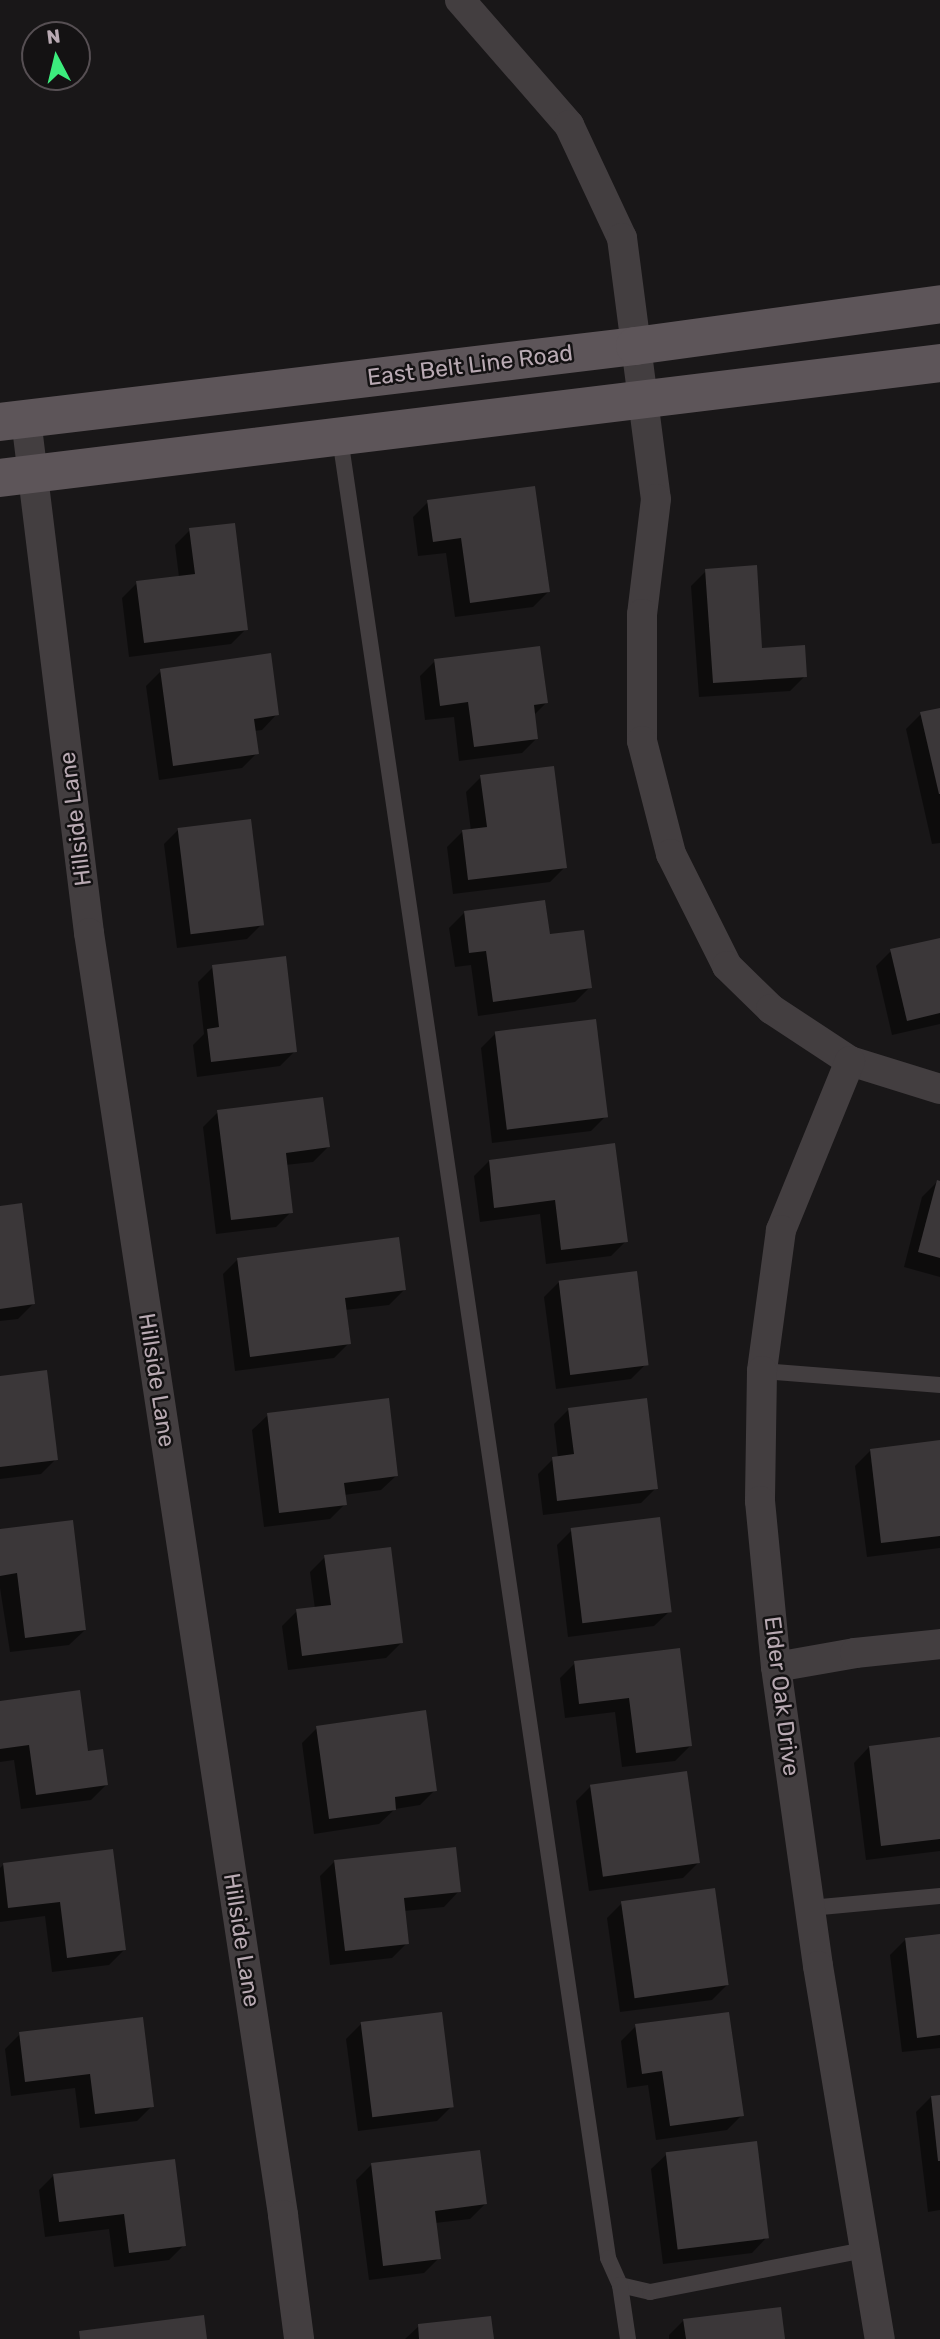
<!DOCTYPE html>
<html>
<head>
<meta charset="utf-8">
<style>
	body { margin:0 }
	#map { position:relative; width:940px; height:2339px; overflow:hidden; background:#191718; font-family:Rubik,sans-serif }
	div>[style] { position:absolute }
	.shadow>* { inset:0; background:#0007 }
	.building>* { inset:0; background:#3b3739; transform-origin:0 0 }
	.lane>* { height:16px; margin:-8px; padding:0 8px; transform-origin:8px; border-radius:8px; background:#433e40 }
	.street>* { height:30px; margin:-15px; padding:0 15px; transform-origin:15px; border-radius:15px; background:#433e40 }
	.primary>* { height:38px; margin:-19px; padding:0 19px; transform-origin:19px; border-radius:19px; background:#5d5559 }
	span { translate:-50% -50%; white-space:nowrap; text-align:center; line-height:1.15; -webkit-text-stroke:5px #141213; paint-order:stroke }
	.street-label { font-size:23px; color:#b9aab3 }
	.north { position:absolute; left:21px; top:21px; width:70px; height:70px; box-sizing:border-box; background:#141213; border:2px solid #564f53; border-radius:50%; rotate:353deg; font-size:19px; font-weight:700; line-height:28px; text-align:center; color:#b9aab3 }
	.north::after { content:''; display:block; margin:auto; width:24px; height:32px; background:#3ced7d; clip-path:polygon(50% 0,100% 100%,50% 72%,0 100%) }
</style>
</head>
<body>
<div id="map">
	<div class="shadow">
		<i style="clip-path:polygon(428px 502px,548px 592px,533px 607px,455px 617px,446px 553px,418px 556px,413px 517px)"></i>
		<i style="clip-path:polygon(190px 530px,246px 629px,231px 644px,129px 657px,122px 598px,137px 583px,179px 577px,175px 545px)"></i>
		<i style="clip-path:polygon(706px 571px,761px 650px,805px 676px,790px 691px,699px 697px,691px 586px)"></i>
		<i style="clip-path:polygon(435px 661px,546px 703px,534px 715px,537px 738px,522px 753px,459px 761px,454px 717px,425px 720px,420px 676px)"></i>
		<i style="clip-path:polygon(161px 671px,277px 714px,262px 730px,254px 731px,257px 753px,242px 768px,159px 780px,146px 686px)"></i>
		<i style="clip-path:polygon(940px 710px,940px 843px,932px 844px,906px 729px,921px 714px)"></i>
		<i style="clip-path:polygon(481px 777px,565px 867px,550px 882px,453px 894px,447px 847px,462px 832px,471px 831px,466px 792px)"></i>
		<i style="clip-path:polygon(179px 829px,262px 924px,247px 939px,177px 948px,164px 844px)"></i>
		<i style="clip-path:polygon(464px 913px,549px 936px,590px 987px,575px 1002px,478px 1016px,471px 965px,455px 967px,449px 928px)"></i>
		<i style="clip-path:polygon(940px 940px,940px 1024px,892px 1035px,876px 966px,891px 951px)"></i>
		<i style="clip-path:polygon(213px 967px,295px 1051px,280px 1066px,197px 1077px,193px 1045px,204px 1034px,198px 982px)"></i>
		<i style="clip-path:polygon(496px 1033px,606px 1116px,591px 1131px,492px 1143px,481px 1048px)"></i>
		<i style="clip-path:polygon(218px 1112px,328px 1147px,313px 1162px,285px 1165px,291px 1212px,276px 1227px,216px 1234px,203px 1127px)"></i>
		<i style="clip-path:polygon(489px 1161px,626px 1241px,611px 1256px,546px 1264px,540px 1214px,480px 1222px,474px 1176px)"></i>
		<i style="clip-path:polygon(937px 1182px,940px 1183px,940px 1277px,904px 1267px,922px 1197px)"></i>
		<i style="clip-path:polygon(0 1207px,33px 1304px,18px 1319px,0 1321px)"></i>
		<i style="clip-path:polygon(238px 1259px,404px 1290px,389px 1305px,345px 1310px,349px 1343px,334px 1358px,235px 1371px,223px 1274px)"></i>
		<i style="clip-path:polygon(559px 1282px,646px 1364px,631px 1379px,556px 1389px,544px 1297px)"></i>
		<i style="clip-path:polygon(0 1378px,56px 1459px,41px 1474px,0 1479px)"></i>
		<i style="clip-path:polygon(569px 1409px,656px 1488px,641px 1503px,543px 1515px,538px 1474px,553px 1459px,558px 1458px,554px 1424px)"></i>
		<i style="clip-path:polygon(268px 1415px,397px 1475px,381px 1490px,344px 1495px,345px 1504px,330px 1519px,264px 1527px,252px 1430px)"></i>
		<i style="clip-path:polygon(940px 1442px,940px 1548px,867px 1557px,855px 1466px,870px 1451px)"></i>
		<i style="clip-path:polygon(572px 1530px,670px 1611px,654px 1626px,568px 1637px,557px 1545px)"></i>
		<i style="clip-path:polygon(0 1531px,85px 1630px,69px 1645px,10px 1652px,0 1588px)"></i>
		<i style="clip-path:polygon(325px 1557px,401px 1643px,386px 1658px,288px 1670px,282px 1626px,297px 1611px,315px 1609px,310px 1572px)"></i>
		<i style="clip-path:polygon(679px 1650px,690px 1746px,675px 1761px,622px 1767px,615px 1712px,565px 1718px,560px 1678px,575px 1663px)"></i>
		<i style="clip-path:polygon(0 1703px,86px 1753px,106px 1785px,91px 1800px,21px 1809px,14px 1760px,0 1762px)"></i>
		<i style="clip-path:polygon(317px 1728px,435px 1790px,420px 1805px,395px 1809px,379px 1824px,314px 1834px,302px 1743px)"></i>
		<i style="clip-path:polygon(940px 1739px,940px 1851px,866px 1860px,854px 1763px,869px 1747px)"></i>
		<i style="clip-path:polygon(591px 1786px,698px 1863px,683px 1878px,589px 1891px,576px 1801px)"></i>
		<i style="clip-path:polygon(112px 1851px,124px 1950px,109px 1965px,52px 1972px,45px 1916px,0 1922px,0 1868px,4px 1864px)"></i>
		<i style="clip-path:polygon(335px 1861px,459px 1891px,444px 1907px,404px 1911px,407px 1943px,392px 1958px,330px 1965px,320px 1876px)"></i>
		<i style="clip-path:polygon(622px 1903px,727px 1985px,712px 2000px,620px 2012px,607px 1918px)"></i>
		<i style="clip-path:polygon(940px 1935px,940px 2048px,902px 2052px,890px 1955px,905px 1940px)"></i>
		<i style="clip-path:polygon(361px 2024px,452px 2106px,437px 2121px,358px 2131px,346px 2039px)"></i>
		<i style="clip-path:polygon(636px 2026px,742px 2115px,727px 2130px,656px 2140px,648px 2085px,627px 2088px,621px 2041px)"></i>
		<i style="clip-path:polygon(20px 2034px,152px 2106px,137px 2121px,80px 2128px,75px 2088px,11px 2096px,5px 2049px)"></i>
		<i style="clip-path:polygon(940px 2096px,940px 2210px,928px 2212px,916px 2112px,931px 2097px)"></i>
		<i style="clip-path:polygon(667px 2154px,767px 2237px,752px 2253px,663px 2264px,651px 2169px)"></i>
		<i style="clip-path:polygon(371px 2165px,485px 2204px,470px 2219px,435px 2223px,439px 2258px,424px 2273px,369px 2280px,356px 2180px)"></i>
		<i style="clip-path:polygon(54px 2175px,184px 2245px,169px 2260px,114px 2267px,109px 2229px,45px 2237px,39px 2190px)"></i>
		<i style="clip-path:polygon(684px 2320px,783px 2339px,669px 2339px,669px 2335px)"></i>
		<i style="clip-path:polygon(419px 2326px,492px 2339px,405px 2339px)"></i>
	</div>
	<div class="building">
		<i style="clip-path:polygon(535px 486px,550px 592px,470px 603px,461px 538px,433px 542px,427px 500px)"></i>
		<i style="clip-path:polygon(235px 523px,248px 630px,144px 643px,136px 581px,195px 574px,189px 528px)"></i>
		<i style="clip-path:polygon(757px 565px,762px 648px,805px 645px,807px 677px,713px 683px,705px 569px)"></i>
		<i style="clip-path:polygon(540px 646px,548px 703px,534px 705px,538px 739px,474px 747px,468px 702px,440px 706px,434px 659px)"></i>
		<i style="clip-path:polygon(271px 653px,279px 715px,254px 719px,259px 754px,173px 766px,160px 669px)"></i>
		<i style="clip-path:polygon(940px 708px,940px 794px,939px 794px,920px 712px)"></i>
		<i style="clip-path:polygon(554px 766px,567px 868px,468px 880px,462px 830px,487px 827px,480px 775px)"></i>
		<i style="left:251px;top:819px;width:107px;height:74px;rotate:83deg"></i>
		<i style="clip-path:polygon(545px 900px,550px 934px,584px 930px,592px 988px,493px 1002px,486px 951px,469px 953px,464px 911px)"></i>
		<i style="clip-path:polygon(940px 938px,940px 1013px,907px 1021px,890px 949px)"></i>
		<i style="clip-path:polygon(286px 956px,297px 1052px,211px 1062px,207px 1029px,219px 1027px,212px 965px)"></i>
		<i style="left:596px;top:1019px;width:99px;height:102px;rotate:83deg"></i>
		<i style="clip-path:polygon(323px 1097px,330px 1147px,286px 1153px,293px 1213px,231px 1220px,217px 1110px)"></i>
		<i style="clip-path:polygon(615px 1143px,628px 1242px,561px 1250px,555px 1200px,494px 1208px,489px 1160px)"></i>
		<i style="clip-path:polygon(937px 1180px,940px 1181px,940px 1258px,918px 1252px)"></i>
		<i style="clip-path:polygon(22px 1203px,35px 1304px,0 1309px,0 1206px)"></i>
		<i style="clip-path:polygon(399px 1237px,406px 1290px,345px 1298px,351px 1344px,250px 1357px,237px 1258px)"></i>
		<i style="left:637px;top:1271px;width:95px;height:79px;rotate:83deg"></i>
		<i style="clip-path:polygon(47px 1370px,58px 1460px,0 1467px,0 1376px)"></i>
		<i style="clip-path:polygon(389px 1398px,398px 1476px,344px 1483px,347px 1505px,279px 1513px,267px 1413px)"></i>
		<i style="clip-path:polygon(647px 1398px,658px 1489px,557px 1501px,552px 1457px,574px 1454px,568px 1408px)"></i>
		<i style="clip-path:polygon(940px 1440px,940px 1536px,881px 1543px,870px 1449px)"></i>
		<i style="left:660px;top:1517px;width:96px;height:90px;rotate:83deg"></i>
		<i style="clip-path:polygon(73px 1520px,86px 1630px,25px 1638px,17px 1573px,0 1576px,0 1529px)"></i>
		<i style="clip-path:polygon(391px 1547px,403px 1643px,302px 1656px,296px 1609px,331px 1605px,324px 1555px)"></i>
		<i style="clip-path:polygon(680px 1648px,692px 1746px,636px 1753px,629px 1698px,579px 1704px,574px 1661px)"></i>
		<i style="clip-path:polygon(80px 1690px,88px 1751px,103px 1749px,108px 1785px,36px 1795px,29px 1745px,0 1749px,0 1701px)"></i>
		<i style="clip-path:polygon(426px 1710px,437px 1791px,395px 1797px,396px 1810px,329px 1819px,316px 1726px)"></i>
		<i style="clip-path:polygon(940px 1737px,940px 1839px,881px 1846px,869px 1746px)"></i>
		<i style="left:687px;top:1771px;width:93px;height:98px;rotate:82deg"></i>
		<i style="clip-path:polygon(456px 1847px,461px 1892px,404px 1898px,409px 1944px,345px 1951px,334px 1860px)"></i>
		<i style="clip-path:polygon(113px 1849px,126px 1950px,67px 1958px,60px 1902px,8px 1908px,3px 1863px)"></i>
		<i style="left:715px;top:1888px;width:98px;height:95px;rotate:82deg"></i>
		<i style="clip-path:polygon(940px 1934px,940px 2035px,917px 2038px,905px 1938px)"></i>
		<i style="left:442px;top:2012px;width:96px;height:82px;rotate:83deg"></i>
		<i style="clip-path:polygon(729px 2012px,744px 2116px,670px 2126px,662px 2071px,642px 2074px,635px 2024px)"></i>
		<i style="clip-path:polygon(143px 2017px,154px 2107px,95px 2114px,90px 2074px,25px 2082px,19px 2032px)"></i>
		<i style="clip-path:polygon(940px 2095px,940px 2161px,938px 2161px,931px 2096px)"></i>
		<i style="left:757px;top:2141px;width:98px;height:92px;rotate:83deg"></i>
		<i style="clip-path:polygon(480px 2150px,487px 2204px,435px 2211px,441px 2259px,383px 2266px,371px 2163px)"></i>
		<i style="clip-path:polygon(175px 2159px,186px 2246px,129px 2253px,124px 2214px,59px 2222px,53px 2174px)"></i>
		<i style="clip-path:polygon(781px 2307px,785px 2339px,686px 2339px,683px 2319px)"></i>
		<i style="clip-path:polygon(204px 2315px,207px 2339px,80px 2339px,79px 2331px)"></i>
		<i style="clip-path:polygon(491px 2316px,494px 2339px,419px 2339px,418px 2324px)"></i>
	</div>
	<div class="lane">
		<i style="left:340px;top:438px;width:1840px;rotate:81.62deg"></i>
		<i style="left:608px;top:2258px;width:30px;rotate:66deg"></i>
		<i style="left:620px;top:2285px;width:31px;rotate:13deg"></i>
		<i style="left:650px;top:2292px;width:219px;rotate:-11.1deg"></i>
		<i style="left:762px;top:1371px;width:179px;rotate:4.5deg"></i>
		<i style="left:810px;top:1908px;width:131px;rotate:-5.3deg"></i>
		<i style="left:620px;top:2285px;width:55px;rotate:81.6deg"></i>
	</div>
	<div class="street">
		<i style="left:460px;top:0;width:166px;rotate:48.9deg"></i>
		<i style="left:569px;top:125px;width:125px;rotate:64.9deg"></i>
		<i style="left:622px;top:238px;width:263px;rotate:82.6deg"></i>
		<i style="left:656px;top:499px;width:116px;rotate:96.9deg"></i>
		<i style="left:642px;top:614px;width:127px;rotate:90deg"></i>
		<i style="left:642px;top:741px;width:117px;rotate:75.6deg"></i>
		<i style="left:671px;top:854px;width:125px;rotate:63.4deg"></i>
		<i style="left:727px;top:966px;width:62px;rotate:44.3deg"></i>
		<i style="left:771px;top:1009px;width:95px;rotate:33.4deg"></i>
		<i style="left:850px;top:1061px;width:94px;rotate:17.3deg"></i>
		<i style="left:26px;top:419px;width:518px;rotate:83.01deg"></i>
		<i style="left:89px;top:933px;width:1297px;rotate:81.39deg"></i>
		<i style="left:283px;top:2215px;width:125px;rotate:82.6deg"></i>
		<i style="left:850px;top:1061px;width:183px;rotate:112.2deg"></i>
		<i style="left:781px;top:1230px;width:142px;rotate:97.7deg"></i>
		<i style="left:762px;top:1371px;width:130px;rotate:90.9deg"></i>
		<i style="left:760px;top:1501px;width:167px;rotate:84.5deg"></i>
		<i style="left:776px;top:1667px;width:302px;rotate:82deg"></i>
		<i style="left:818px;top:1966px;width:378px;rotate:80.6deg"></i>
		<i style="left:776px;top:1667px;width:80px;rotate:-10deg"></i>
		<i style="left:855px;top:1653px;width:85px;rotate:-6deg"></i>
	</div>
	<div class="primary">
		<i style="left:0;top:422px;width:640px;rotate:-6.82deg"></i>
		<i style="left:635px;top:346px;width:308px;rotate:-7.8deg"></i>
		<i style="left:0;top:478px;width:947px;rotate:-6.97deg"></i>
	</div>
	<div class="street-label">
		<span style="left:470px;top:365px;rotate:-7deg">East Belt Line Road</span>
		<span style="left:75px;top:819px;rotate:-97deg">Hillside Lane</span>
		<span style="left:157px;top:1380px;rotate:81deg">Hillside Lane</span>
		<span style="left:782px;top:1696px;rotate:83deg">Elder Oak Drive</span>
		<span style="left:242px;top:1940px;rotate:81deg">Hillside Lane</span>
	</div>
	<div class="north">N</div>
</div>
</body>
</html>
